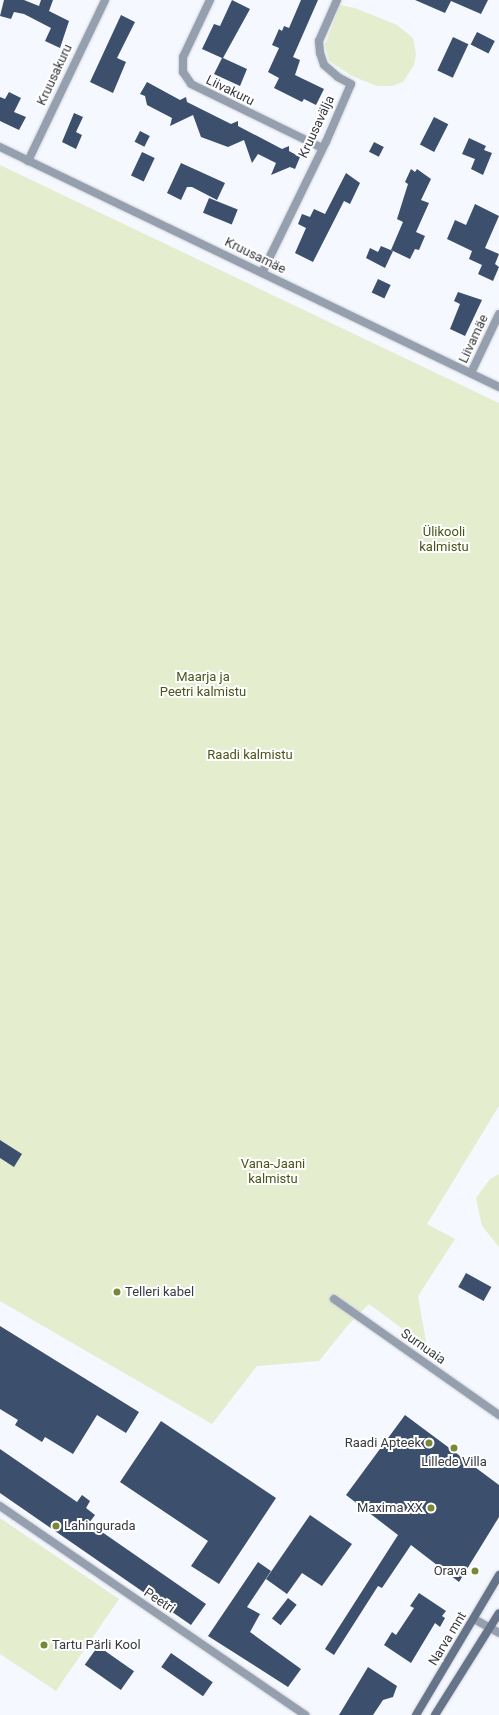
<!DOCTYPE html>
<html>
<head>
<meta charset="utf-8">
<style>
	body { margin:0 }
	#map { position:relative; width:499px; height:1715px; overflow:hidden; background:#f5f8fe; font-family:Roboto,sans-serif }
	div>[style] { position:absolute }
	.green>* { inset:0; background:#e5edcf }
	.building>* { inset:0; background:#3c4f6c; transform-origin:0 0 }
	.roads { filter:drop-shadow(0 0 1px #cfd2d8) drop-shadow(0 0 1px #cfd2d8) }
	.street>* { height:8px; margin:-4px; padding:0 4px; transform-origin:4px; border-radius:4px; background:#959fad }
	.secondary>* { height:8px; margin:-4px; padding:0 4px; transform-origin:4px; border-radius:4px; background:#667489 }
	.dots>* { width:11px; height:11px; translate:-50% -50%; box-sizing:border-box; border:2px solid #fff; border-radius:50% }
	span { translate:-50% -50%; white-space:nowrap; text-align:center; line-height:1.15; -webkit-text-stroke:4px #fff; paint-order:stroke }
	.street-label { font-size:13px; color:#373a40 }
	.park-label { font-size:13px; color:#495518 }
	.poi-label { font-size:13px; color:#373a40 }
	.left { translate:0 -50%; text-align:left }
	.right { translate:-100% -50%; text-align:right }
</style>
</head>
<body>
<div id="map">
	<div class="green">
		<i style="clip-path:polygon(340px 5px,355px 8px,397px 25px,413px 38px,416px 54px,414px 65px,403px 82px,392px 86px,377px 86px,352px 76px,329px 61px,325px 45px)"></i>
		<i style="clip-path:polygon(0 165px,499px 403px,499px 1106px,427px 1224px,455px 1239px,418px 1296px,427px 1347px,369px 1304px,348px 1325px,319px 1361px,257px 1366px,212px 1424px,0 1301px)"></i>
		<i style="clip-path:polygon(499px 1174px,499px 1247px,482px 1226px,476px 1198px,490px 1179px)"></i>
		<i style="clip-path:polygon(0 1518px,119px 1599px,56px 1691px,0 1654px)"></i>
	</div>
	<div class="building">
		<i style="clip-path:polygon(4px 0,24px 0,39px 6px,41px 0,53px 0,49px 11px,69px 21px,60px 48px,45px 41px,51px 28px,24px 14px,14px 12px,11px 19px,0 16px)"></i>
		<i style="clip-path:polygon(232px 0,250px 9px,223px 58px,247px 69px,240px 86px,214px 74px,222px 58px,202px 49px,214px 24px,220px 26px)"></i>
		<i style="clip-path:polygon(301px 0,318px 0,293px 57px,300px 60px,295px 75px,324px 89px,316px 105px,304px 99px,302px 102px,274px 88px,279px 78px,268px 72px,279px 48px,272px 45px,279px 29px,282px 31px,284px 26px,289px 28px)"></i>
		<i style="clip-path:polygon(415px 0,488px 0,481px 14px,451px 1px,445px 13px)"></i>
		<i style="clip-path:polygon(121px 15px,135px 22px,117px 58px,126px 62px,113px 93px,90px 82px)"></i>
		<i style="left:477px;top:32px;width:20px;height:14px;rotate:27deg"></i>
		<i style="left:453px;top:37px;width:17px;height:37px;rotate:25deg"></i>
		<i style="clip-path:polygon(147px 82px,180px 100px,186px 97px,187px 102px,231px 124px,238px 121px,238px 126px,282px 149px,289px 146px,289px 151px,300px 157px,295px 169px,290px 167px,271px 175px,276px 163px,258px 154px,252px 163px,244px 140px,228px 147px,201px 137px,193px 115px,170px 126px,172px 118px,147px 105px,145px 96px,140px 94px)"></i>
		<i style="clip-path:polygon(9px 92px,21px 98px,14px 112px,26px 117px,19px 130px,0 121px,0 97px,5px 99px)"></i>
		<i style="clip-path:polygon(74px 113px,83px 117px,76px 132px,82px 135px,76px 149px,62px 142px)"></i>
		<i style="left:434px;top:117px;width:16px;height:31px;rotate:27deg"></i>
		<i style="left:140px;top:131px;width:11px;height:12px;rotate:27deg"></i>
		<i style="clip-path:polygon(469px 138px,486px 146px,484px 150px,492px 153px,483px 175px,471px 169px,475px 159px,462px 154px)"></i>
		<i style="left:374px;top:142px;width:11px;height:11px;rotate:27deg"></i>
		<i style="left:142px;top:152px;width:14px;height:26px;rotate:25deg"></i>
		<i style="clip-path:polygon(181px 163px,225px 183px,217px 200px,192px 187px,187px 187px,181px 200px,167px 193px)"></i>
		<i style="clip-path:polygon(411px 169px,415px 172px,417px 169px,431px 179px,421px 200px,429px 203px,416px 232px,425px 236px,419px 250px,415px 249px,410px 259px,391px 250px,403px 222px,397px 219px,408px 184px,405px 182px)"></i>
		<i style="clip-path:polygon(346px 173px,360px 183px,350px 204px,344px 201px,313px 262px,295px 253px,306px 228px,298px 224px,302px 214px,310px 217px,314px 209px,325px 214px)"></i>
		<i style="left:209px;top:198px;width:31px;height:16px;rotate:22deg"></i>
		<i style="clip-path:polygon(475px 204px,499px 216px,485px 248px,499px 254px,495px 264px,499px 267px,493px 281px,478px 274px,482px 265px,469px 259px,472px 251px,447px 239px,455px 220px,466px 225px)"></i>
		<i style="clip-path:polygon(381px 246px,393px 251px,385px 268px,366px 258px,370px 248px,378px 252px)"></i>
		<i style="left:378px;top:279px;width:14px;height:15px;rotate:25deg"></i>
		<i style="clip-path:polygon(458px 292px,482px 300px,465px 336px,450px 329px,460px 304px,454px 301px)"></i>
		<i style="clip-path:polygon(0 1140px,22px 1154px,14px 1167px,0 1158px)"></i>
		<i style="left:466px;top:1273px;width:29px;height:16px;rotate:29deg"></i>
		<i style="clip-path:polygon(0 1326px,139px 1412px,126px 1433px,97px 1415px,73px 1454px,45px 1437px,42px 1442px,15px 1425px,18px 1420px,0 1409px)"></i>
		<i style="clip-path:polygon(405px 1415px,499px 1485px,499px 1517px,459px 1582px,411px 1545px,382px 1588px,378px 1586px,334px 1655px,325px 1649px,398px 1535px,346px 1495px)"></i>
		<i style="clip-path:polygon(161px 1421px,276px 1498px,219px 1584px,191px 1566px,208px 1541px,120px 1482px)"></i>
		<i style="clip-path:polygon(0 1449px,77px 1502px,82px 1495px,90px 1501px,86px 1508px,95px 1515px,89px 1523px,206px 1604px,191px 1625px,0 1493px)"></i>
		<i style="clip-path:polygon(310px 1515px,352px 1544px,322px 1586px,302px 1573px,287px 1594px,266px 1579px)"></i>
		<i style="clip-path:polygon(258px 1562px,271px 1571px,247px 1607px,260px 1614px,250px 1632px,301px 1669px,288px 1687px,208px 1636px)"></i>
		<i style="clip-path:polygon(419px 1593px,446px 1611px,442px 1616px,445px 1618px,440px 1627px,435px 1623px,411px 1663px,384px 1645px,392px 1632px,396px 1635px,414px 1608px,410px 1606px)"></i>
		<i style="left:288px;top:1598px;width:11px;height:26px;rotate:38deg"></i>
		<i style="left:98px;top:1646px;width:44px;height:23px;rotate:35deg"></i>
		<i style="left:171px;top:1653px;width:51px;height:17px;rotate:35deg"></i>
		<i style="clip-path:polygon(368px 1667px,397px 1686px,393px 1697px,383px 1700px,373px 1715px,339px 1715px)"></i>
	</div>
	<div class="roads">
		<div class="street">
			<i style="left:210px;top:0;width:63px;rotate:115.3deg"></i>
			<i style="left:183px;top:57px;width:15px;rotate:90deg"></i>
			<i style="left:183px;top:72px;width:14px;rotate:56deg"></i>
			<i style="left:191px;top:84px;width:146px;rotate:26deg"></i>
			<i style="left:0;top:147px;width:554px;rotate:25.69deg"></i>
			<i style="left:28px;top:161px;width:178px;rotate:-64.4deg"></i>
			<i style="left:262px;top:273px;width:146px;rotate:-64deg"></i>
			<i style="left:326px;top:142px;width:63px;rotate:-66.7deg"></i>
			<i style="left:351px;top:84px;width:15px;rotate:-152deg"></i>
			<i style="left:338px;top:77px;width:18px;rotate:-139deg"></i>
			<i style="left:324px;top:65px;width:13px;rotate:-108deg"></i>
			<i style="left:320px;top:53px;width:12px;rotate:-95deg"></i>
			<i style="left:319px;top:41px;width:45px;rotate:-66.3deg"></i>
			<i style="left:471px;top:373px;width:65px;rotate:-64.6deg"></i>
			<i style="left:334px;top:1299px;width:202px;rotate:35.1deg"></i>
			<i style="left:0;top:1506px;width:370px;rotate:34.4deg"></i>
			<i style="left:474px;top:1619px;width:29px;rotate:29deg"></i>
		</div>
		<div class="secondary">
			<i style="left:416px;top:1715px;width:163px;rotate:-59.3deg"></i>
			<i style="left:435px;top:1715px;width:120px;rotate:-57.9deg"></i>
		</div>
	</div>
	<div class="dots">
		<i style="left:117px;top:1292px;background:#788837"></i>
		<i style="left:429px;top:1443px;background:#788837"></i>
		<i style="left:454px;top:1448px;background:#788837"></i>
		<i style="left:431px;top:1508px;background:#788837"></i>
		<i style="left:56px;top:1526px;background:#788837"></i>
		<i style="left:475px;top:1571px;background:#788837"></i>
		<i style="left:44px;top:1645px;background:#788837"></i>
	</div>
	<div class="street-label">
		<span style="left:55px;top:75px;rotate:-65deg">Kruusakuru</span>
		<span style="left:230px;top:91px;rotate:26deg">Liivakuru</span>
		<span style="left:317px;top:127px;rotate:-65deg">Kruusavälja</span>
		<span style="left:255px;top:256px;rotate:26deg">Kruusamäe</span>
		<span style="left:474px;top:339px;rotate:-65deg">Liivamäe</span>
		<span style="left:423px;top:1347px;rotate:35deg">Surnuaia</span>
		<span style="left:159px;top:1601px;rotate:34deg">Peetri</span>
		<span style="left:448px;top:1639px;rotate:-59deg">Narva mnt</span>
	</div>
	<div class="park-label">
		<span style="left:444px;top:540px">Ülikooli<br>kalmistu</span>
		<span style="left:203px;top:685px">Maarja ja<br>Peetri kalmistu</span>
		<span style="left:250px;top:755px">Raadi kalmistu</span>
		<span style="left:273px;top:1172px">Vana-Jaani<br>kalmistu</span>
	</div>
	<div class="poi-label">
		<span class="left" style="left:125px;top:1292px">Telleri kabel</span>
		<span class="right" style="left:421px;top:1443px">Raadi Apteek</span>
		<span style="left:454px;top:1462px">Lillede Villa</span>
		<span class="right" style="left:423px;top:1508px">Maxima XX</span>
		<span class="left" style="left:64px;top:1526px">Lahingurada</span>
		<span class="right" style="left:467px;top:1571px">Orava</span>
		<span class="left" style="left:52px;top:1645px">Tartu Pärli Kool</span>
	</div>
</div>
</body>
</html>
